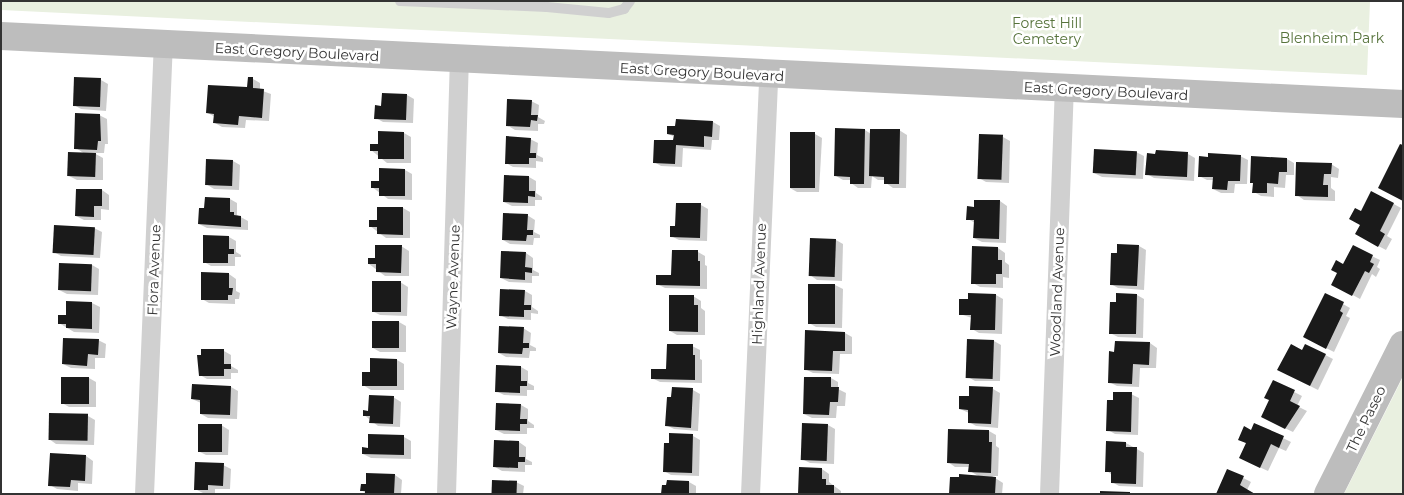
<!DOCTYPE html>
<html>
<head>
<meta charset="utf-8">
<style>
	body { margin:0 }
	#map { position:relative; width:1404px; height:495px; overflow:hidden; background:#fff; font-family:Montserrat,sans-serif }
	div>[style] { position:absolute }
	.green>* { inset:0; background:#e9f0e0 }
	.shadow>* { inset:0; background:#0003 }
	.building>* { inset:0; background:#1a1a1a; transform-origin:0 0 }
	.lane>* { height:10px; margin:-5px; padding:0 5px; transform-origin:5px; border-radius:5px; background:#d0d0d0 }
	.street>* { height:19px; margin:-9.5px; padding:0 9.5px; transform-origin:9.5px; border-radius:9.5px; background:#d0d0d0 }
	.secondary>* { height:28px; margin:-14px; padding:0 14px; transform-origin:14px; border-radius:14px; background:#bdbdbd }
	span { translate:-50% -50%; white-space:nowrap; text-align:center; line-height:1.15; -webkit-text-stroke:5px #fff; paint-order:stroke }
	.park-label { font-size:14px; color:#56733b }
	.street-label { font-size:14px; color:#333 }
	.frame { position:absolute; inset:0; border:2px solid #333; pointer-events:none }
</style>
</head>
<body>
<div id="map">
	<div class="green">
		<i style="clip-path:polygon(1px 1px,1370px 1px,1367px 75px,1px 10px)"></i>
		<i style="clip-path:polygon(1403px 377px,1403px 491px,1402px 494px,1344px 494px)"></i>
	</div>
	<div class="shadow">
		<i style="clip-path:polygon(253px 79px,260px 83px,260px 90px,271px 94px,269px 121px,246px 120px,245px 128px,222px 127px,215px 123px,215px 117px,208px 113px,248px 89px)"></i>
		<i style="clip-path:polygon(101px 80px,108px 84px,106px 111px,81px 109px,74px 105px)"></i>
		<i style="clip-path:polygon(407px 95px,414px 99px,413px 123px,383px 122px,376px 118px,382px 107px)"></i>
		<i style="clip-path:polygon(531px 101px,539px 105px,538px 117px,545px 121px,544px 124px,538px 124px,538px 131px,515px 130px,507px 125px)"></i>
		<i style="clip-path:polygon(99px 115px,107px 119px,108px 144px,105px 144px,104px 153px,94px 153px,103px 158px,103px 180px,77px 180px,69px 176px,85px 154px,76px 148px)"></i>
		<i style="clip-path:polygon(713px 122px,720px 126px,719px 140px,712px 140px,711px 150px,683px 148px,682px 167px,661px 166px,654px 162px,675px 141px,675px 137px,668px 134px)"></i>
		<i style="clip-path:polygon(865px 130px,871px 134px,899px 130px,907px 135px,906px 188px,893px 188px,886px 183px,886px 180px,878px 180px,872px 176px,871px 188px,858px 188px,851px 183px,851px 180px,843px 180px,836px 176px)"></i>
		<i style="clip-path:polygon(404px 133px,411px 137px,411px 163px,387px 163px,371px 150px)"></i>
		<i style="clip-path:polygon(815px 134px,822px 138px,819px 192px,797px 192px,790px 188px)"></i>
		<i style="clip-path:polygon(1003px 137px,1010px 141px,1009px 183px,986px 182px,979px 178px)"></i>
		<i style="clip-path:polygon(530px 139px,538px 143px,537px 155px,543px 158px,543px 162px,536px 161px,536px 168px,513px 167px,506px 163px)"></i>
		<i style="clip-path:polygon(1136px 152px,1144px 156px,1143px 179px,1102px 177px,1094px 173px)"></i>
		<i style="clip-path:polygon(1188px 154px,1195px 158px,1194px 181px,1154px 178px,1147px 174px)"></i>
		<i style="clip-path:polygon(1240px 156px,1248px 160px,1247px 184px,1235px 184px,1234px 193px,1221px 193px,1213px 189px,1214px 180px,1207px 180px,1199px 176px)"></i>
		<i style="clip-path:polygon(1287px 159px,1294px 163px,1294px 175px,1286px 175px,1285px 188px,1274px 187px,1274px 197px,1261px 196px,1254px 192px,1254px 184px,1251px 182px)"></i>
		<i style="clip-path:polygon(233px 161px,240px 165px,239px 190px,214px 189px,206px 184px)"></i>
		<i style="clip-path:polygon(1331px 164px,1339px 169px,1338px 178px,1331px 177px,1331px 188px,1335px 191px,1335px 201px,1304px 200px,1297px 195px)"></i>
		<i style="clip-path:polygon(405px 170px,412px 174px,412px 200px,388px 199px,372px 187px)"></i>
		<i style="clip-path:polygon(529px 177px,536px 181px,536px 193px,542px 197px,542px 200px,535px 200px,535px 206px,512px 206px,504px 202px)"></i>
		<i style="clip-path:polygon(102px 190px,109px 195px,109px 210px,101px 209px,101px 220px,84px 220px,76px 216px)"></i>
		<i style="clip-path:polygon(1372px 192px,1401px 208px,1387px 236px,1392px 239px,1386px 250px,1363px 238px,1361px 213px)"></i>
		<i style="clip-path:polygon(206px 198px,230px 199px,237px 203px,237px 215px,248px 221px,248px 230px,207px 228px,199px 224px,205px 210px)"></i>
		<i style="clip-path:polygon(1000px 201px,1007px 206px,1006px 243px,982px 242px,974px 238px,975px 223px,968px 219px,975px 208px)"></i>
		<i style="clip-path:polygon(701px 205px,708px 209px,707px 241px,679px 240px,671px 236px,676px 227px)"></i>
		<i style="clip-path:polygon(403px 208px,410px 212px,410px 238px,386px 238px,370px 226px)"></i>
		<i style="clip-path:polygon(527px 215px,535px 220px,534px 232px,540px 235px,540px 238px,534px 238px,533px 245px,510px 244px,503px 240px)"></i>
		<i style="clip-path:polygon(94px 228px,102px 232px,100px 258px,61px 256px,54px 252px)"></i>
		<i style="clip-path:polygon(204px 237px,229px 237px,236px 241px,236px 252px,241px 255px,241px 257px,235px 257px,235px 266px,211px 266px,204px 262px)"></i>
		<i style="clip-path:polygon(836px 240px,843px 244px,842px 281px,817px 280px,810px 275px)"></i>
		<i style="clip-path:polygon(1118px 245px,1139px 246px,1146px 250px,1144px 290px,1118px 288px,1111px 284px)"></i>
		<i style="clip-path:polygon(401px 246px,409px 251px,409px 276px,385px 276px,369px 264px)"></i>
		<i style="clip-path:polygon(1353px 247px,1380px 260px,1377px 267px,1380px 269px,1376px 277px,1372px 274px,1360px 299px,1340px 288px,1344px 265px)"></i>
		<i style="clip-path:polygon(998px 248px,1005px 253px,1005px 262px,1009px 265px,1009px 278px,1003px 277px,1003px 288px,980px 287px,973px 283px)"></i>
		<i style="clip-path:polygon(698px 252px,705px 256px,705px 265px,707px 266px,707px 289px,665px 288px,657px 284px,672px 276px)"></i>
		<i style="clip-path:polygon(526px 253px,533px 258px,533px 270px,539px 273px,539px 276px,532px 276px,532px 283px,509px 282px,501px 278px)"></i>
		<i style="clip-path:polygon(92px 265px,99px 269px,98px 295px,67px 294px,59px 290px)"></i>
		<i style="clip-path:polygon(229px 274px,236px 279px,236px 291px,240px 293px,239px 299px,235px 299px,235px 304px,209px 303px,202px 299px)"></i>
		<i style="clip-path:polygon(400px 282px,408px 287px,407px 316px,380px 315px,372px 311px)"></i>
		<i style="clip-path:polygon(809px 285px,835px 285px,843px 289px,842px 328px,816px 327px,809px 323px)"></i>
		<i style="clip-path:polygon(525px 291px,532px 295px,532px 307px,538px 311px,538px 314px,531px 313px,531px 320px,508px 319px,500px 315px)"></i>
		<i style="clip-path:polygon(996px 295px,1003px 299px,1002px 334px,979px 333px,972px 329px,972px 318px,960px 314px,969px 300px)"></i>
		<i style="clip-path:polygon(1137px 295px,1144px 299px,1143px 338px,1118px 337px,1110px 333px,1117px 303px)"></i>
		<i style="clip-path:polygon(693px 296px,701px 301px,701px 308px,705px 311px,705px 335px,677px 335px,670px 331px)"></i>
		<i style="clip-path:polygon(67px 302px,92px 303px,100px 307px,99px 333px,74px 332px,59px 323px,67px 317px)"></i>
		<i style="clip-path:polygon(1343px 304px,1350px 308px,1346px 316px,1350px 318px,1334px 352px,1312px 341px)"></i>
		<i style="clip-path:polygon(374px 322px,399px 322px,406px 326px,406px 352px,380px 352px,373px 348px)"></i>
		<i style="clip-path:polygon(523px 328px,531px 333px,530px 345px,536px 348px,536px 351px,530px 351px,529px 358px,506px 357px,499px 353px)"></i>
		<i style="clip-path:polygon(845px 333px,852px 337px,852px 354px,840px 354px,839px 374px,813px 373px,805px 369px)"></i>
		<i style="clip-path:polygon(98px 340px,106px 344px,105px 358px,95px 358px,95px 369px,71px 368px,63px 364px)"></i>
		<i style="clip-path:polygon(994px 341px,1001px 345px,1000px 381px,975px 381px,968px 377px)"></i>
		<i style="clip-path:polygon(1150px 343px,1157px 348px,1156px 368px,1140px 368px,1139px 387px,1117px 386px,1109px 382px,1115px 353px)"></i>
		<i style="clip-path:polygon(1306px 345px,1333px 359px,1318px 390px,1286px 374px)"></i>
		<i style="clip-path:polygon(692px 346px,700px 350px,700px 359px,702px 360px,702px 383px,660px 382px,652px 378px,667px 370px)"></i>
		<i style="clip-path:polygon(203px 350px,224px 351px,231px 355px,231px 366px,238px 370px,238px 373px,231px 373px,231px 379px,207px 379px,200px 375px)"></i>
		<i style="clip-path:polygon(397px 360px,404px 364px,404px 390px,371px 390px,363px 385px,372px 374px)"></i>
		<i style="clip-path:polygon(521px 367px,528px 371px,528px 383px,534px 386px,534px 390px,527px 390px,527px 396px,504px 395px,496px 391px)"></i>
		<i style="clip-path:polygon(89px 378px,96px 382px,96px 407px,69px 407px,62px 403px)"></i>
		<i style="clip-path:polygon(831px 378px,838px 382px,838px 389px,846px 393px,845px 406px,837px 406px,836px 418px,812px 418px,804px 414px)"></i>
		<i style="clip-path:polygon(1273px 381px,1302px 396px,1297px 406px,1307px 411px,1293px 432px,1270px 421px)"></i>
		<i style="clip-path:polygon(231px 387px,238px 391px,237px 419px,208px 418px,201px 414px,201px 403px,192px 399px)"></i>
		<i style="clip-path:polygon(673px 388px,693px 390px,700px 394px,698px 431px,674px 429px,666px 425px)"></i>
		<i style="clip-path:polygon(993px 389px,1000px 393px,998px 428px,976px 426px,969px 422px,969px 413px,960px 409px,970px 398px)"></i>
		<i style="clip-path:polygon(1131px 394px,1139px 398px,1138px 435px,1115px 434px,1108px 430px,1114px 402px)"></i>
		<i style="clip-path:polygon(393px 397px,401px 402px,400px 427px,378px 426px,364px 415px)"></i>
		<i style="clip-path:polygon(521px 405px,528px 409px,528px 421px,534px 425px,534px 428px,527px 428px,527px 434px,504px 434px,496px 430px)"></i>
		<i style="clip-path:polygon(88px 416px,95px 420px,94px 445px,56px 444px,49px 439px)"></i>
		<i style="clip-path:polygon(1255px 424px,1291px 442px,1286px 451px,1279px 448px,1268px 471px,1248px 462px,1247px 444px,1239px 439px,1252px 431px)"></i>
		<i style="clip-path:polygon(221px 425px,229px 430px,228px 455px,206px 455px,198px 451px)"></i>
		<i style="clip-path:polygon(828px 425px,835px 429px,834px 464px,810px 463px,802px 459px)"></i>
		<i style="clip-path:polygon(989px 431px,996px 435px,996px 446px,999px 448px,998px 476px,992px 476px,1003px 483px,1002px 494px,950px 494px,980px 477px,970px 471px,970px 467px,955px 467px,948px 462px)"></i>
		<i style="clip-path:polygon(693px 436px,700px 440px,699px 476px,671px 475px,664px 471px)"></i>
		<i style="clip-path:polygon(404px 437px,411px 441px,411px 459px,371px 458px,363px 454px,369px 449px)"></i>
		<i style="clip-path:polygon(496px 442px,519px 442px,526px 447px,526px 459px,532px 462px,532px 465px,525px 465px,525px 472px,502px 471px,495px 467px)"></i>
		<i style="clip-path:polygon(1126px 443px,1144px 453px,1143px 487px,1119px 486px,1112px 482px,1112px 475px,1107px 471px)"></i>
		<i style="clip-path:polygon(86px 456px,93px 461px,92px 484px,78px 483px,78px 491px,57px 489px,50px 485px)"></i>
		<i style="clip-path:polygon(223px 465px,231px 469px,230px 489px,215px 489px,215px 494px,203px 493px,195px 489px)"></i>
		<i style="clip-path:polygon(822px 469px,829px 474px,829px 482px,841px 491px,841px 494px,799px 494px)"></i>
		<i style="clip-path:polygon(1228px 470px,1251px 482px,1247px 490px,1256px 494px,1217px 494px)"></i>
		<i style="clip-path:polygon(395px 475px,402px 480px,401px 494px,366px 494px,362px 490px,367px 485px)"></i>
		<i style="clip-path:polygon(516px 482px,524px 486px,523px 494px,492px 494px)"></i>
		<i style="clip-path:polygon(689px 482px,696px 486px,696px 494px,663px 494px)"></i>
	</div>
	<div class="building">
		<i style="left:74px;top:77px;width:27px;height:29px;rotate:2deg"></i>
		<i style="clip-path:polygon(248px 77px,253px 77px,253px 88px,264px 89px,262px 118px,239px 116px,238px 125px,213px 123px,214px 114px,206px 113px,208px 85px,247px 87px)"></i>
		<i style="clip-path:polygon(382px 93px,407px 94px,406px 120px,374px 119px,375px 105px,381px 106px)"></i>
		<i style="clip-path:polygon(507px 99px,532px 100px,531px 115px,538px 115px,537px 121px,531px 120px,530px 127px,506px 126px)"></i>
		<i style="clip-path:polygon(75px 113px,100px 114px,101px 141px,98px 141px,97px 150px,74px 149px)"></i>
		<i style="clip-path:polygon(676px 119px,713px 121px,712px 137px,704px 136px,704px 147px,676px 145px,675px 164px,653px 163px,654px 140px,673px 140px,674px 135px,667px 134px,667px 126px,675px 126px)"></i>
		<i style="clip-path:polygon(835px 128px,865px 129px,864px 184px,850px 184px,850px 177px,834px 176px)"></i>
		<i style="clip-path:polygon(870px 129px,900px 129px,899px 184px,884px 184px,884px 177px,869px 176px)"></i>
		<i style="clip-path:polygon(378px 131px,404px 132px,404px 159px,378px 159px,378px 151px,370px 151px,370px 144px,378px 144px)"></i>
		<i style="left:790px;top:132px;width:25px;height:56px"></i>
		<i style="left:979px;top:134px;width:24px;height:45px;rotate:2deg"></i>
		<i style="clip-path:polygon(506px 136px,531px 138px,530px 153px,536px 153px,536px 158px,529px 158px,529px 164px,505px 164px)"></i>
		<i style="clip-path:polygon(1400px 144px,1403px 145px,1403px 201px,1378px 188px)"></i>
		<i style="left:1094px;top:149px;width:43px;height:24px;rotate:3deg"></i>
		<i style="clip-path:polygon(1156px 150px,1188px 152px,1187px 177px,1145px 175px,1147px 153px,1155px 154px)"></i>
		<i style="left:68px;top:152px;width:28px;height:24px;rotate:2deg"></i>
		<i style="clip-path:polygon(1208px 153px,1241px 155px,1240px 181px,1228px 181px,1227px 190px,1212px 189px,1213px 177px,1198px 177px,1199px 156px,1208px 157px)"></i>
		<i style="clip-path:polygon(1251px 156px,1287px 158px,1287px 172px,1279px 172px,1278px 184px,1267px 183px,1267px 193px,1252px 193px,1253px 183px,1250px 183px)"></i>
		<i style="left:206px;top:159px;width:27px;height:26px;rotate:2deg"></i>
		<i style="clip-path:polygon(1296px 162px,1332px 163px,1331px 174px,1324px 174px,1323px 185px,1328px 185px,1328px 197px,1295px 196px)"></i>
		<i style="clip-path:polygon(379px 168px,405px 169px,405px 196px,379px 196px,379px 188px,371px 188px,371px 181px,379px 181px)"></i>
		<i style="clip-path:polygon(504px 175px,529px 176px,529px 191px,535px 191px,535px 197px,528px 196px,528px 203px,503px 202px)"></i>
		<i style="clip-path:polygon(76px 189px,102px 189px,102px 206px,94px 206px,94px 217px,75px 216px)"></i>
		<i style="clip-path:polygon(1371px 191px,1394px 203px,1380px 231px,1385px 234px,1378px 247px,1355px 234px,1360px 225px,1349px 219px,1355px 208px,1361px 211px)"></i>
		<i style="clip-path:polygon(205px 197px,230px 198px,230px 212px,234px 212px,234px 215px,241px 216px,241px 227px,198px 224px,199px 208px,204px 208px)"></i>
		<i style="clip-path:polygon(974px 200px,1000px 200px,999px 239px,973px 238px,974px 220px,966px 220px,967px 206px,974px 207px)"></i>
		<i style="clip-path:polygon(676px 203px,701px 203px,700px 238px,670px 237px,670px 226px,675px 226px)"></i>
		<i style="clip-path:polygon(377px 207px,403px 207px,403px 235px,377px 234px,377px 227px,369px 227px,369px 220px,377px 220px)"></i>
		<i style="clip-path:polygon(503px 213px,528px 214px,527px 230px,533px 230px,533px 235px,527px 235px,526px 241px,502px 240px)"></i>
		<i style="left:54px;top:225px;width:41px;height:28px;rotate:3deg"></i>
		<i style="clip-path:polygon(203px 235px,229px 236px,229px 249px,234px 249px,234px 254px,228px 254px,228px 263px,203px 263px)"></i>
		<i style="left:810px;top:238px;width:26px;height:38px;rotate:2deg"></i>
		<i style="clip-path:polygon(1117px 244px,1139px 245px,1137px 286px,1110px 285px,1111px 253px,1117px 253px)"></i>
		<i style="clip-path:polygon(375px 245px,402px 245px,401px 273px,376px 272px,376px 264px,368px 264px,368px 258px,375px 258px)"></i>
		<i style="clip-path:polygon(1353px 245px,1373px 255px,1370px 262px,1374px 264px,1369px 273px,1365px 271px,1352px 296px,1331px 285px,1337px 273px,1331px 270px,1336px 260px,1343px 264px)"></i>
		<i style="clip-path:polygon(972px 246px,998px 247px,998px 260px,1002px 260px,1002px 274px,996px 274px,996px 284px,971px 284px)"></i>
		<i style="clip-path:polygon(672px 250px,698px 250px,698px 261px,700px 261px,700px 286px,656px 285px,656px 275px,671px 275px)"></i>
		<i style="clip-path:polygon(501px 251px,526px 252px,525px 267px,532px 268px,532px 273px,525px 272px,525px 280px,500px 278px)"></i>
		<i style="left:59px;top:263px;width:33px;height:27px;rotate:2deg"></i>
		<i style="clip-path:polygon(201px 272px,229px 273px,229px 288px,233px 288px,232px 295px,228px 295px,228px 300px,201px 300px)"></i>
		<i style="left:372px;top:281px;width:29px;height:31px"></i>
		<i style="left:808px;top:284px;width:27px;height:40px"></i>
		<i style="clip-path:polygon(500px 289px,525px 290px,524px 305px,531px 305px,531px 310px,524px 310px,524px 317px,499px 316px)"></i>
		<i style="clip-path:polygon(968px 293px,996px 294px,995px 330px,970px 330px,971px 315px,959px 315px,959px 299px,968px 299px)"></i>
		<i style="clip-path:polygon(1116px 293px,1137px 294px,1136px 334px,1109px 334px,1110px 302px,1116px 302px)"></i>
		<i style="clip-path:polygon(1325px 293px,1344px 302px,1340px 311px,1343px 313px,1326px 349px,1303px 337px)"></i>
		<i style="clip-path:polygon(669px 295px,694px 295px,694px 305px,698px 305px,698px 332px,669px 331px)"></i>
		<i style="clip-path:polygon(66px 301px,92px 302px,92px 329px,66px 328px,66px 324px,58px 324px,58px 315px,66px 315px)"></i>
		<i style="left:372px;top:321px;width:27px;height:27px"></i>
		<i style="clip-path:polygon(499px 326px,524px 327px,523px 343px,529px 343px,529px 348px,523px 348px,522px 354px,498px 353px)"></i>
		<i style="clip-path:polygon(805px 330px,845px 332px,845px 351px,833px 351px,832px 371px,804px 370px)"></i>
		<i style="clip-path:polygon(63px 338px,99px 339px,98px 355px,88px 354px,87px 366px,62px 364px)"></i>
		<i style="left:967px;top:339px;width:27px;height:39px;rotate:2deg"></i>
		<i style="clip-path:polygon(1115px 341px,1150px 342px,1149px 365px,1133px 364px,1132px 384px,1108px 383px,1109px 351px,1114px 352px)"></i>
		<i style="clip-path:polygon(667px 344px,693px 344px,693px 355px,695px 355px,695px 380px,651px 379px,651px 369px,666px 369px)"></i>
		<i style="clip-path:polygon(1291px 344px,1302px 350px,1305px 344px,1326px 354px,1310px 386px,1277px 370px)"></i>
		<i style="clip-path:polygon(201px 349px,224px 349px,224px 364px,231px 364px,231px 369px,224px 369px,224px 376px,199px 376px,197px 355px,201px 355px)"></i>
		<i style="clip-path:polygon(370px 358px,397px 359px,397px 386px,362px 386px,362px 372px,370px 372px)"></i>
		<i style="clip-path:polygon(496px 365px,521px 366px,521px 381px,527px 381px,527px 386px,520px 386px,520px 393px,495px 392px)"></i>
		<i style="left:61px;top:377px;width:28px;height:27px"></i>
		<i style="clip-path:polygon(804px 377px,831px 377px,831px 387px,839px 387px,838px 402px,830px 402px,829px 415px,803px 414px)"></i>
		<i style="clip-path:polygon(1273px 380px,1295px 390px,1290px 401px,1300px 406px,1285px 429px,1261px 417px,1269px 400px,1264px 398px)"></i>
		<i style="clip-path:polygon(192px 384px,231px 386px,230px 415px,200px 414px,200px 400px,191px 399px)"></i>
		<i style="clip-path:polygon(969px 386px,993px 387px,991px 424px,968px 423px,968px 410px,959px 409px,959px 396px,969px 396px)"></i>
		<i style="clip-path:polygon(672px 387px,693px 388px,691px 428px,665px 426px,667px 397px,671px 397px)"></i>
		<i style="clip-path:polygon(1113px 392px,1132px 392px,1131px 432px,1106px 431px,1107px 400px,1113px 400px)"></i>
		<i style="clip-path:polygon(369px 395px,394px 396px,393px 424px,369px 423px,370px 416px,363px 416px,363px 410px,368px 411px)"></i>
		<i style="clip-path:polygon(496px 403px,521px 404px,520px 419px,527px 419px,527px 424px,520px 424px,520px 431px,495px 430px)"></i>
		<i style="left:49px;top:413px;width:39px;height:27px;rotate:1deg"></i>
		<i style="left:802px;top:423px;width:26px;height:37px;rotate:2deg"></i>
		<i style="clip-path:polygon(1254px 423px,1284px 436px,1279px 448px,1271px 444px,1260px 468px,1239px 458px,1246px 443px,1238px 440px,1244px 426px,1251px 430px)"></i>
		<i style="left:198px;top:424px;width:24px;height:28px"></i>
		<i style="clip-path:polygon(948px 429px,989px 430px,989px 442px,992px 442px,991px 473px,968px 472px,969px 464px,947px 463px)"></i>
		<i style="clip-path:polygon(669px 433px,693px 434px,692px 473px,663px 472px,664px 443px,669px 443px)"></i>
		<i style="clip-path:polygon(368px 434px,404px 435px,404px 455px,362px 454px,362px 447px,368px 448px)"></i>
		<i style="clip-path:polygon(494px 440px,519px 441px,519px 457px,525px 457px,525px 462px,518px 462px,518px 468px,493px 467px)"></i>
		<i style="clip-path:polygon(1106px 441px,1126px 442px,1126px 447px,1137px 447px,1136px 484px,1111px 483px,1111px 472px,1105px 472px)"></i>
		<i style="clip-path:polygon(50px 453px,86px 455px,85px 481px,71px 480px,70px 487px,48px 486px)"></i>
		<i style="clip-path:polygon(195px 462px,224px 463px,223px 486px,208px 485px,208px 490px,194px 490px)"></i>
		<i style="clip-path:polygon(799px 467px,822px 468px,822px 479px,826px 479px,826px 485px,834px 485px,834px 494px,798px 494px)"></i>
		<i style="clip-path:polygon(1227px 469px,1244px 476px,1240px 485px,1255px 494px,1216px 494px)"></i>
		<i style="clip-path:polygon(366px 473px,395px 474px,394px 494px,365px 494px,365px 491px,360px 491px,361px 484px,366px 484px)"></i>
		<i style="clip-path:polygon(959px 474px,996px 477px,995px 494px,949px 494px,950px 477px,959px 477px)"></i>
		<i style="left:492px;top:480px;width:25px;height:14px;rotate:2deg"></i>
		<i style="clip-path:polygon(667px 480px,689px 481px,689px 494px,661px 494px,662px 485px,666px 485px)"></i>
		<i style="clip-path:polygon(1100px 491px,1130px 492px,1130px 494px,1100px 494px)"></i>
	</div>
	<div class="lane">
		<i style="left:400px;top:1px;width:147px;rotate:2.3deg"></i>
		<i style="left:547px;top:7px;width:62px;rotate:5.5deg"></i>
		<i style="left:609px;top:13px;width:16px;rotate:-15deg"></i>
		<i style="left:624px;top:9px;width:10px;rotate:-53deg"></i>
	</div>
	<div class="street">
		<i style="left:144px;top:494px;width:448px;rotate:-87.6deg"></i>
		<i style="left:446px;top:494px;width:434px;rotate:-88.3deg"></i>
		<i style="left:750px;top:494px;width:419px;rotate:-87.5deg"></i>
		<i style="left:1049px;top:494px;width:404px;rotate:-87.9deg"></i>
	</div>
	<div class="secondary">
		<i style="left:1px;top:36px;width:1404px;rotate:2.78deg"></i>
		<i style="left:1328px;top:494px;width:167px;rotate:-63.3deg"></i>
	</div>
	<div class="park-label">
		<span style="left:1047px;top:31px">Forest Hill<br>Cemetery</span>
		<span style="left:1332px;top:38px">Blenheim Park</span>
	</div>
	<div class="street-label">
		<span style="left:297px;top:52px;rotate:3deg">East Gregory Boulevard</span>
		<span style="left:702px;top:72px;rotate:3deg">East Gregory Boulevard</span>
		<span style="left:1106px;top:91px;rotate:3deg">East Gregory Boulevard</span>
		<span style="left:154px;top:270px;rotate:-88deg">Flora Avenue</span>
		<span style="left:453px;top:277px;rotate:-88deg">Wayne Avenue</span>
		<span style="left:759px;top:284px;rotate:-88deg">Highland Avenue</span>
		<span style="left:1057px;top:292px;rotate:-88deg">Woodland Avenue</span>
		<span style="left:1366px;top:419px;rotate:-64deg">The Paseo</span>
	</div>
	<div class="frame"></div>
</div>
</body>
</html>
